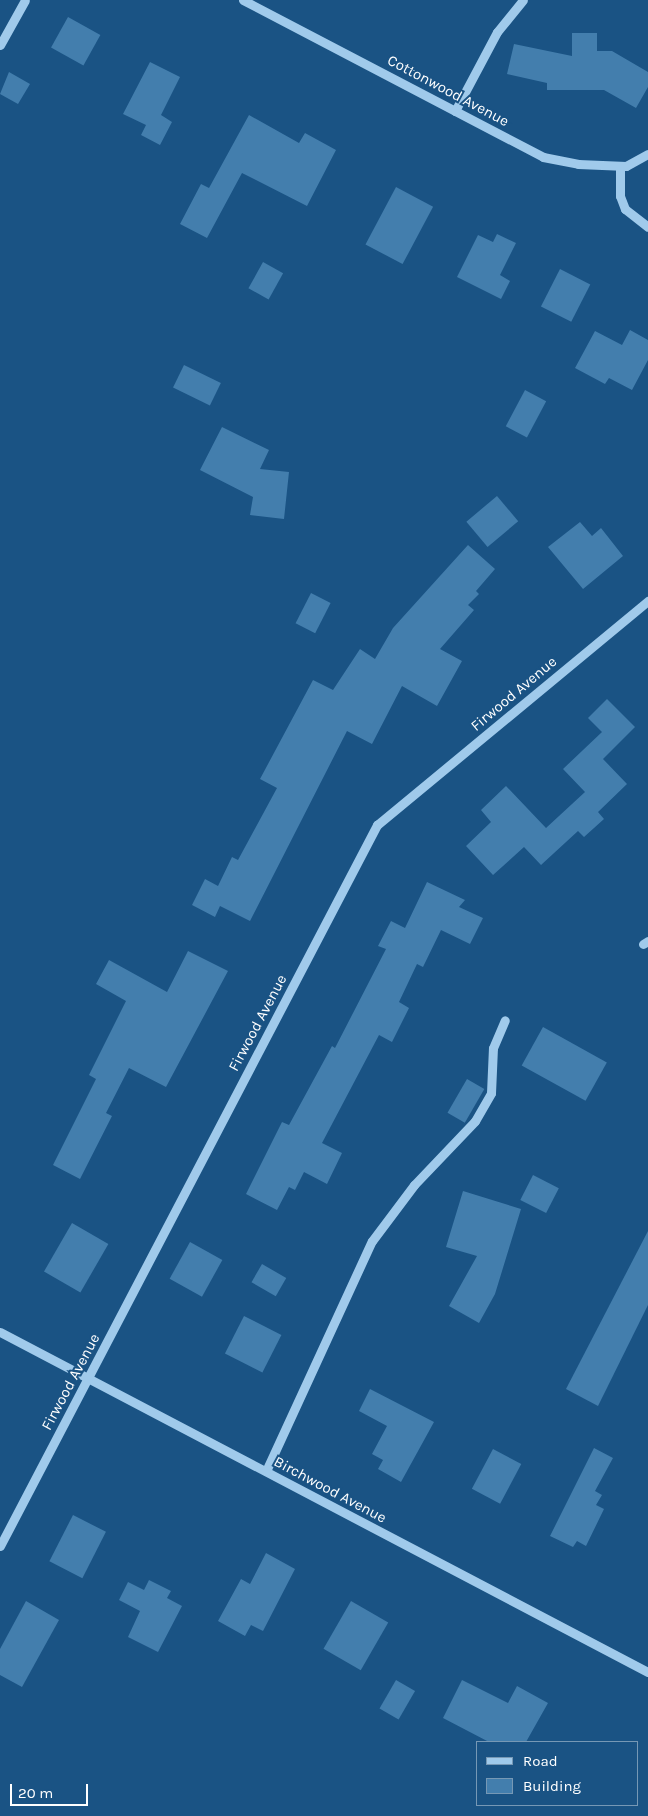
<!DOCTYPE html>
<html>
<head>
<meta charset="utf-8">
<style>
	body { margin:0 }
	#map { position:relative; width:648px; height:1816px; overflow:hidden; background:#1a5384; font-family:Karla,sans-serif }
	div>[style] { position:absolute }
	.building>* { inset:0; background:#437ead; transform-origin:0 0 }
	.minor>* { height:9px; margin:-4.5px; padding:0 4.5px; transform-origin:4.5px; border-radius:4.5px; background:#a0caeb }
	span { translate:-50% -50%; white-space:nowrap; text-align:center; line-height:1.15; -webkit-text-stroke:4px #1a5384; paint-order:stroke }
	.street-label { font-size:15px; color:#fff }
	.legend { position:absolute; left:476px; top:1741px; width:162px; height:65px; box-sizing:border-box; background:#1a5384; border:1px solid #7698b5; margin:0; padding:6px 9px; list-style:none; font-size:15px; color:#fff }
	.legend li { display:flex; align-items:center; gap:10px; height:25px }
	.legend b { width:25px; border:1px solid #7698b5 }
	.scale { position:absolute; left:10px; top:1784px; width:78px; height:22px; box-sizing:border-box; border:2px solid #fff; border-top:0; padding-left:6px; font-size:15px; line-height:18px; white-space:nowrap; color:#fff; -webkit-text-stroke:4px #1a5384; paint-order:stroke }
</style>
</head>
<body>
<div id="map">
	<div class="building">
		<i style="left:68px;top:17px;width:37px;height:35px;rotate:29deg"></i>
		<i style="clip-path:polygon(572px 33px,597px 33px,597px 51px,612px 51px,648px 72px,648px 87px,636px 108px,604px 90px,547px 90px,547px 83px,507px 74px,514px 44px,572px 56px)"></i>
		<i style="clip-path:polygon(150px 62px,180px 77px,161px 115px,172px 122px,160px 145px,141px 135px,146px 125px,123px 114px)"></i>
		<i style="clip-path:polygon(9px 72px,30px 84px,18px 104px,0 94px)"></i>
		<i style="clip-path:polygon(249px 115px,299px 143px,305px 133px,336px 150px,307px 206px,242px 173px,207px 238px,180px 224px,201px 184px,209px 188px)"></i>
		<i style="left:396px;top:187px;width:42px;height:65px;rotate:28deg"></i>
		<i style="clip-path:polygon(497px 234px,516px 243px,500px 275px,510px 281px,501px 299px,457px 277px,478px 235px,493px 242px)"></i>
		<i style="left:263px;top:262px;width:23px;height:30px;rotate:29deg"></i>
		<i style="left:560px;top:269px;width:34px;height:42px;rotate:27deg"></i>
		<i style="clip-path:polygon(630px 330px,648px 340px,648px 360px,632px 390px,609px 378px,605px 384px,575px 368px,595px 331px,622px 345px)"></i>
		<i style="left:184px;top:365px;width:41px;height:25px;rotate:26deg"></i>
		<i style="left:525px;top:390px;width:24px;height:41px;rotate:28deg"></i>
		<i style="clip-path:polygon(222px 427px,269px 450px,260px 469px,289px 472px,284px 519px,250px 515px,253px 497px,200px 470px)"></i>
		<i style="left:497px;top:496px;width:33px;height:40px;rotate:50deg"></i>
		<i style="clip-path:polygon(580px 522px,592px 536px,601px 528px,623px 556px,583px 589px,548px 547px)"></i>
		<i style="clip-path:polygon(468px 545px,495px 569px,476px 591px,479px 594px,468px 605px,474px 610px,440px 649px,462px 661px,437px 706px,402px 686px,372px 744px,347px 731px,250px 921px,220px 906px,215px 917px,192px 905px,205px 879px,218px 886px,232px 857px,238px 860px,277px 788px,260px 779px,313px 680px,333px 690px,360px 649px,375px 659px,393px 628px)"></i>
		<i style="left:311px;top:593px;width:22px;height:34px;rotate:27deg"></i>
		<i style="clip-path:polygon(607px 699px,635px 727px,603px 759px,627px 784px,598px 812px,604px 819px,584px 837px,578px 831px,541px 865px,524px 847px,493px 875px,466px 846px,491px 822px,481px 810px,506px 786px,546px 828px,585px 792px,563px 769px,602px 732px,588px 718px)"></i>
		<i style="clip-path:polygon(427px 882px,465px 900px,459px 907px,483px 918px,470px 944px,441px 930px,423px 967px,417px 964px,399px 1002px,409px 1008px,392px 1042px,379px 1035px,322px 1143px,342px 1153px,327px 1184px,304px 1172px,295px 1190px,289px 1187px,277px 1210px,246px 1194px,282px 1122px,289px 1125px,332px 1046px,335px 1048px,386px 949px,378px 946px,391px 921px,405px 928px)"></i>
		<i style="clip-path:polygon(188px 951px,228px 971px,166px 1087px,129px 1068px,106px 1113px,112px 1116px,80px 1179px,53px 1165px,96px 1079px,89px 1075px,126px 1001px,96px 984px,109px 960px,167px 992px)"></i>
		<i style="left:543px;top:1027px;width:73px;height:44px;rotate:29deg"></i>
		<i style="left:467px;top:1079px;width:20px;height:39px;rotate:30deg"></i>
		<i style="left:533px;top:1175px;width:29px;height:28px;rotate:27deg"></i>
		<i style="clip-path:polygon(463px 1191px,521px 1209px,495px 1294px,479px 1323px,449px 1306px,477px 1256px,446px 1247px)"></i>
		<i style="left:72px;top:1223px;width:42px;height:56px;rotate:30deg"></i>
		<i style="clip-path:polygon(648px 1231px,648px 1305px,598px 1406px,566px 1389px)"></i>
		<i style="left:190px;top:1242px;width:37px;height:42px;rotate:29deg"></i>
		<i style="left:262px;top:1264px;width:28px;height:21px;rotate:30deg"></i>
		<i style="left:244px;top:1316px;width:42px;height:42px;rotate:27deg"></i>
		<i style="clip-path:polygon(370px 1389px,434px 1422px,401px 1482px,378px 1469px,383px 1460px,372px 1454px,387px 1426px,359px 1411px)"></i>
		<i style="clip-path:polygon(594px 1448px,613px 1458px,595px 1491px,602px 1495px,596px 1505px,604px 1509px,586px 1546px,577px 1541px,573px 1547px,550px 1536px)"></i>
		<i style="left:493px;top:1449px;width:32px;height:45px;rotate:28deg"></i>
		<i style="left:73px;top:1515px;width:37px;height:52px;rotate:27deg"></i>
		<i style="clip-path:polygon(266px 1553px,295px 1569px,263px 1631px,251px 1625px,245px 1636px,218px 1621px,241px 1579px,250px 1584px)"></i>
		<i style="clip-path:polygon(149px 1580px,171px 1591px,167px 1598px,182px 1606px,158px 1652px,128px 1637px,140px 1611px,119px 1600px,128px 1582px,144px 1590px)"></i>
		<i style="clip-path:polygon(26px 1601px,59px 1620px,22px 1687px,0 1675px,0 1649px)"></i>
		<i style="left:351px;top:1601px;width:43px;height:55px;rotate:30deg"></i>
		<i style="left:396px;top:1680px;width:22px;height:33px;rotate:30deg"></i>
		<i style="clip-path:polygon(462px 1680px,508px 1703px,517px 1686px,548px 1703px,526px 1742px,489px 1742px,443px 1718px)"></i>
	</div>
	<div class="minor">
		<i style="left:243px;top:0;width:339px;rotate:27.6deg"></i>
		<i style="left:543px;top:157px;width:36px;rotate:11deg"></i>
		<i style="left:578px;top:164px;width:48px;rotate:2.4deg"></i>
		<i style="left:626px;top:166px;width:25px;rotate:-29deg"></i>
		<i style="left:0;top:45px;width:51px;rotate:-60.9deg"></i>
		<i style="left:455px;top:111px;width:89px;rotate:-62deg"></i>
		<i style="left:497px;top:32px;width:41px;rotate:-50.9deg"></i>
		<i style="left:620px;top:166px;width:30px;rotate:90deg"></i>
		<i style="left:620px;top:196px;width:14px;rotate:69deg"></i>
		<i style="left:625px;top:209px;width:29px;rotate:38deg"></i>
		<i style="left:643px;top:944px;width:6px;rotate:-31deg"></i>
		<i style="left:0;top:1332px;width:732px;rotate:27.69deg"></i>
		<i style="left:266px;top:1471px;width:253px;rotate:-65.3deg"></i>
		<i style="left:372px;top:1241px;width:70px;rotate:-53.1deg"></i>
		<i style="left:414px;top:1185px;width:88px;rotate:-46.4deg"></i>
		<i style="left:475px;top:1121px;width:32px;rotate:-60deg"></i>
		<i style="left:491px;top:1093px;width:45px;rotate:-87.5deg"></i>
		<i style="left:493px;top:1048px;width:30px;rotate:-67deg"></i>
		<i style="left:0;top:1546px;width:814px;rotate:-62.4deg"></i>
		<i style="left:377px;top:825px;width:352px;rotate:-39.6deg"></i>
	</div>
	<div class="street-label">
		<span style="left:448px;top:91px;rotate:28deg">Cottonwood Avenue</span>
		<span style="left:514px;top:694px;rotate:-40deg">Firwood Avenue</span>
		<span style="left:258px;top:1023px;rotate:-62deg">Firwood Avenue</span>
		<span style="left:71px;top:1382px;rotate:-62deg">Firwood Avenue</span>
		<span style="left:330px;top:1490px;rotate:28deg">Birchwood Avenue</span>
	</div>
	<ul class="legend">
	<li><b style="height:6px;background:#a0caeb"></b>Road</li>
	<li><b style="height:14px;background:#437ead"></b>Building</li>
	</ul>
	<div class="scale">20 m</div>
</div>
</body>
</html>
